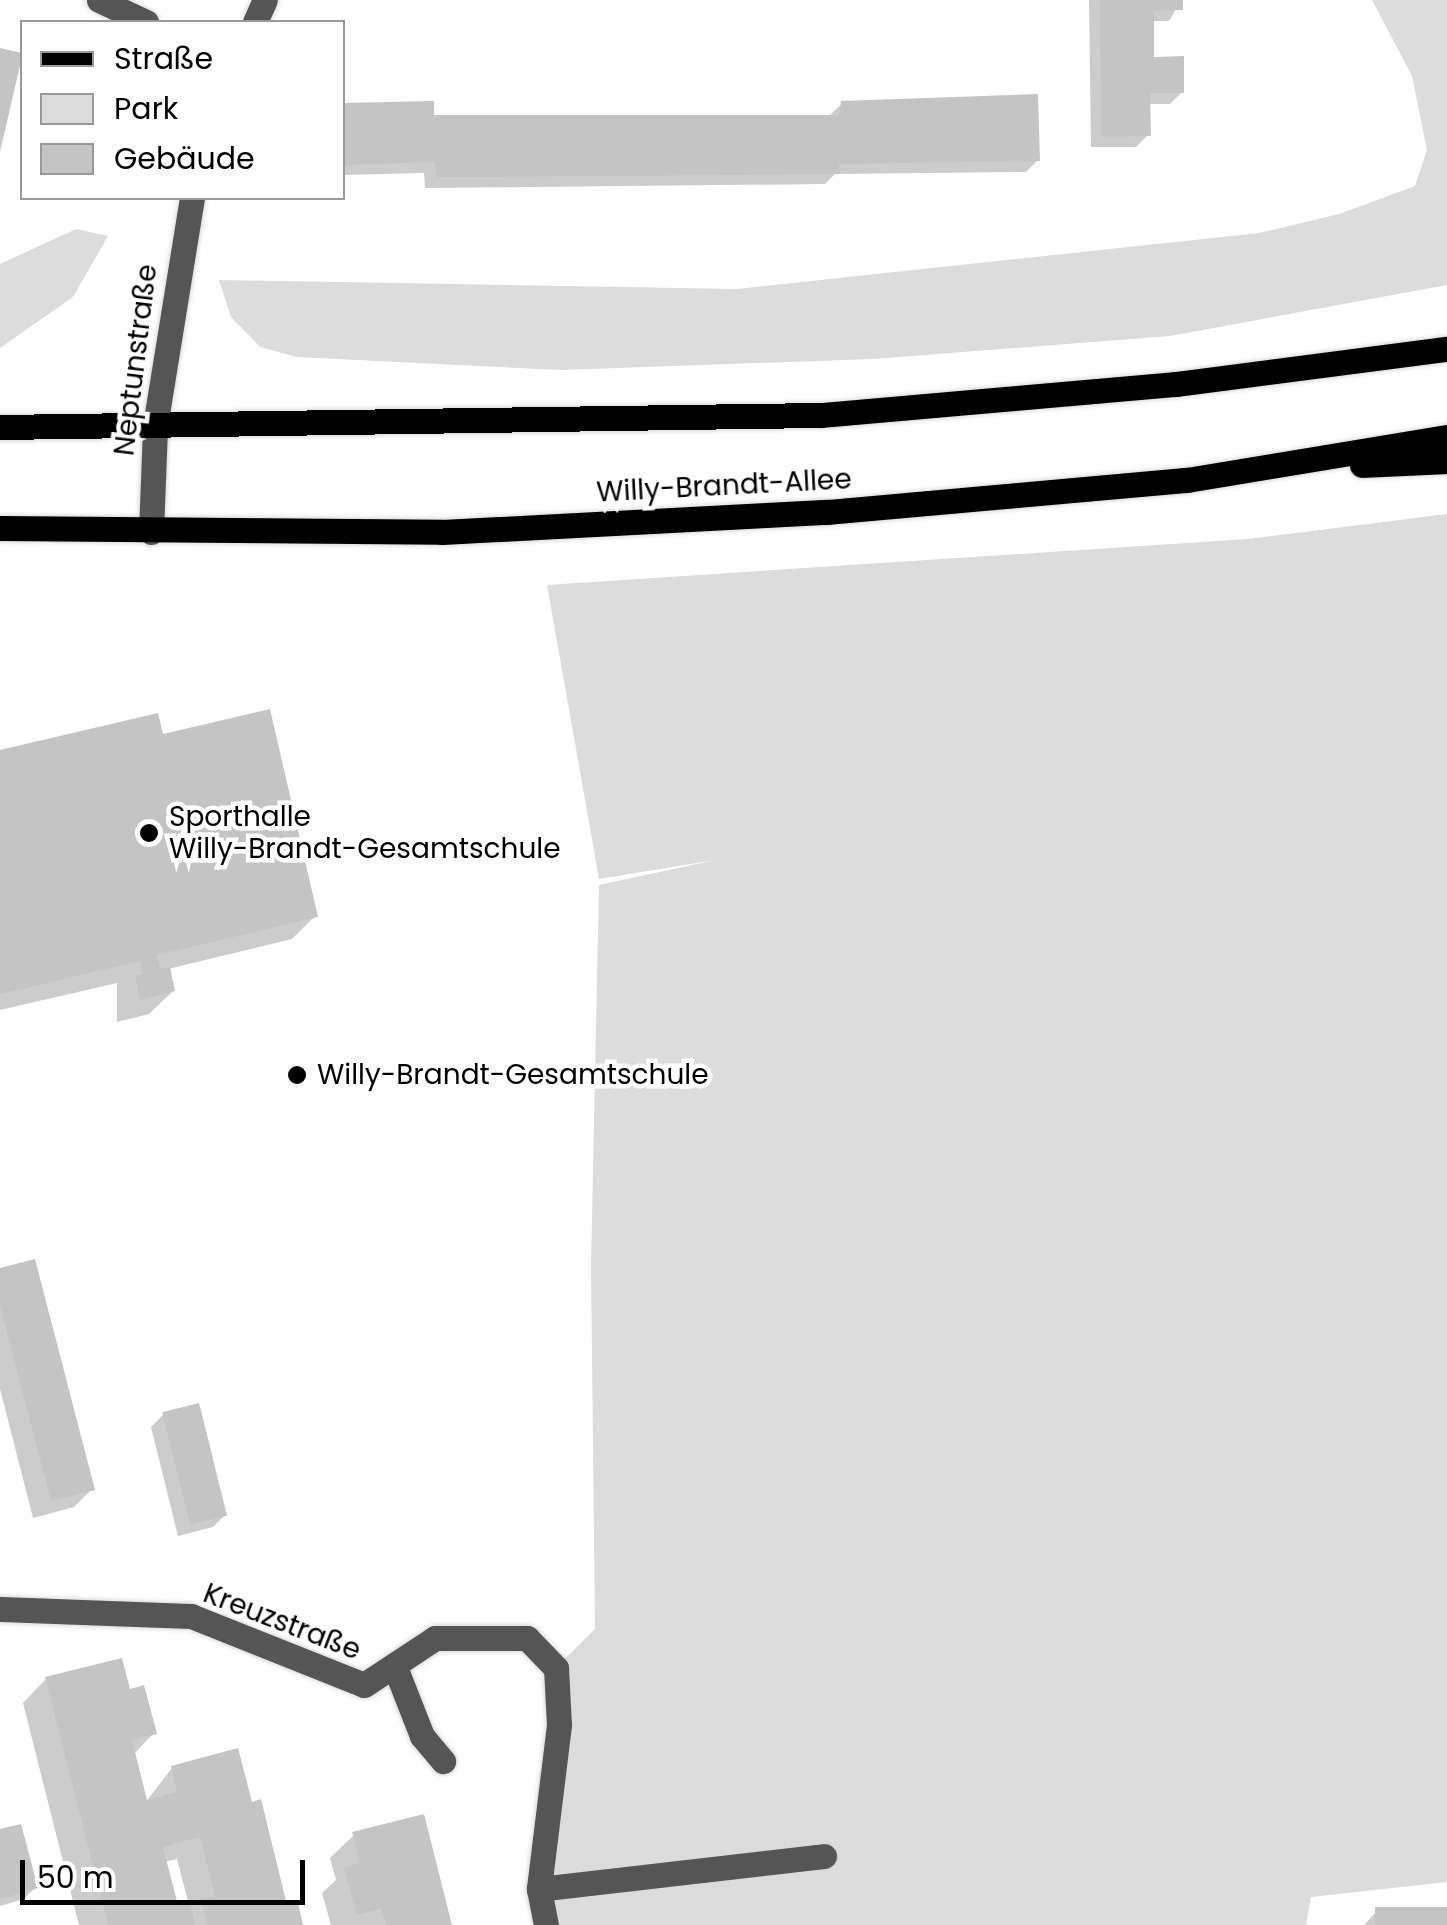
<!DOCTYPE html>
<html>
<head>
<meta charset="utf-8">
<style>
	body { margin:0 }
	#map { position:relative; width:1447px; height:1925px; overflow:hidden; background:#fff; font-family:Poppins,sans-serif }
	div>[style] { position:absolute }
	.green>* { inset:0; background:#dcdcdc }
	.shadow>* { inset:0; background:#0003; transform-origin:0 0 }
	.building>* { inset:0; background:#c4c4c4; transform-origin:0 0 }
	.roads { filter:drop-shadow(0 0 2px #dbdbdb) drop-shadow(0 0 2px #dbdbdb) }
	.minor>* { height:25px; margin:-12.5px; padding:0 12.5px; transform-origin:12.5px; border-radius:12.5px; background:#555 }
	.major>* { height:25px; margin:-12.5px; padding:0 12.5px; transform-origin:12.5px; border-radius:12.5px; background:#000 }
	.dots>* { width:28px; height:28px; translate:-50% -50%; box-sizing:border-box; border:5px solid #fff; border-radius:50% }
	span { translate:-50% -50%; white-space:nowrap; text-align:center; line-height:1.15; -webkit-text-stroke:9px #fff; paint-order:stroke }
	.street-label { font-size:28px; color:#000 }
	.poi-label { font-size:28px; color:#000 }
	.left { translate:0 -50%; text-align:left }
	.legend { position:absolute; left:20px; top:20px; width:325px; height:180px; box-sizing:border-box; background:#fff; border:2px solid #999; margin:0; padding:12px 18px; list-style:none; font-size:30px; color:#000 }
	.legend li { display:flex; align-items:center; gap:20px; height:50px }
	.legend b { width:50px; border:2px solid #999 }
	.scale { position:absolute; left:20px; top:1860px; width:285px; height:45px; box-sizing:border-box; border:5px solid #000; border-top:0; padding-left:12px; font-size:30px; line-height:35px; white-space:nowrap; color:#000; -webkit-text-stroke:8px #fff; paint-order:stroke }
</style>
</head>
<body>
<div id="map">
	<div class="green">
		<i style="clip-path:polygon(1372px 0,1447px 0,1447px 285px,1170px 336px,873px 359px,561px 370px,297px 357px,260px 347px,231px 317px,219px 280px,737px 289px,1259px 233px,1339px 214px,1415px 186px,1427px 150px,1412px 76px)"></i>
		<i style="clip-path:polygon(76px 229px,108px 236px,73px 297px,0 348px,0 264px)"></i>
		<i style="clip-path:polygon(1447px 514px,1447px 1882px,1311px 1897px,1306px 1925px,546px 1925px,556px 1668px,595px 1629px,591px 1265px,599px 885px,715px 860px,599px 879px,547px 585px,1247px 539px)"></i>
	</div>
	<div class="shadow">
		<i style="clip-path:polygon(1089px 0,1181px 0,1169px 21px,1151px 21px,1152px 59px,1182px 92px,1170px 104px,1148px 104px,1148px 135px,1136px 147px,1091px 147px)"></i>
		<i style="left:0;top:50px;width:23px;height:103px;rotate:13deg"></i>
		<i style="clip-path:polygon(842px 104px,1038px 160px,1026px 172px,835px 174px,825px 184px,425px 188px,424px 173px,342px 175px,342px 106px,432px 118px,830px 115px)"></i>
		<i style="clip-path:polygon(161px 737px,315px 916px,292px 939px,168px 969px,173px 991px,149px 1014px,117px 1022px,117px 983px,0 1010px,0 753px)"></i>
		<i style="clip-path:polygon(0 1271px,92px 1489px,74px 1507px,33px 1518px,0 1389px)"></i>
		<i style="clip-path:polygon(163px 1415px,225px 1515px,213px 1527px,178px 1536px,151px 1427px)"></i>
		<i style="clip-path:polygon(evenodd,46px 1679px,128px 1692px,154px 1733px,133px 1755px,145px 1803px,172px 1768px,301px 1925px,79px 1925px,23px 1703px,46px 1679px,177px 1859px,189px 1905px,176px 1908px,164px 1862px,177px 1859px)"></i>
		<i style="clip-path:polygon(0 1832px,35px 1888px,24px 1899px,0 1906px)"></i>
		<i style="clip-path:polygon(354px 1835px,450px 1925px,331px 1925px,322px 1893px,336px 1880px,330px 1858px)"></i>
		<i style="clip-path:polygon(1447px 1909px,1447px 1925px,1364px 1925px,1376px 1912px)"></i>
	</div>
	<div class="building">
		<i style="clip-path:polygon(1100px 0,1183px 0,1183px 10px,1154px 11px,1154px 57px,1184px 56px,1184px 93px,1150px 93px,1151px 136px,1101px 137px)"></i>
		<i style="left:0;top:48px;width:23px;height:86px;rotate:13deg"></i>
		<i style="clip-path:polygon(1038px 94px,1040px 161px,839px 164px,840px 174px,484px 177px,436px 177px,435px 162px,342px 165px,342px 103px,434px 101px,434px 115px,839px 115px,841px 101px)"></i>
		<i style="clip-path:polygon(270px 709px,318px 917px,157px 955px,160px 969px,170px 967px,175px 991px,140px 1000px,135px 976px,143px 974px,140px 961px,0 994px,0 750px,158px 713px,163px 734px)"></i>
		<i style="clip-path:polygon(35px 1259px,95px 1490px,51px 1501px,0 1306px,0 1268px)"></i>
		<i style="left:199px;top:1403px;width:116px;height:38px;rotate:76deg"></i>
		<i style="clip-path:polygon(122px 1658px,130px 1689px,144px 1685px,157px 1734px,132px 1740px,147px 1800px,177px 1792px,171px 1766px,238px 1748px,252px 1802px,261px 1799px,287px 1905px,298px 1903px,303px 1925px,208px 1925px,201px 1899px,215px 1896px,200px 1837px,163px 1847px,178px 1905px,190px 1903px,195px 1925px,108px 1925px,45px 1677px)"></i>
		<i style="clip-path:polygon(424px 1814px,452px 1925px,386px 1925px,381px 1909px,357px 1915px,344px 1868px,360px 1863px,352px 1832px)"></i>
		<i style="clip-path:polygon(21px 1824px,38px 1888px,0 1899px,0 1829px)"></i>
		<i style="left:1447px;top:1907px;width:18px;height:72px;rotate:90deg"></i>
	</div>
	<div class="roads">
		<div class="minor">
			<i style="left:99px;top:0;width:52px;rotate:25.1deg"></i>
			<i style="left:255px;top:22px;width:24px;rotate:-66deg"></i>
			<i style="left:151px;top:532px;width:106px;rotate:-87.8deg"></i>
			<i style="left:155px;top:426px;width:231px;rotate:-80.8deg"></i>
			<i style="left:0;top:1609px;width:191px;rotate:2.1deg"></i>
			<i style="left:191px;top:1616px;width:186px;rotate:21.7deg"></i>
			<i style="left:364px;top:1685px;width:85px;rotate:-33.5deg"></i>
			<i style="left:435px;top:1638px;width:92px"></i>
			<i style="left:527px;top:1638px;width:42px;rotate:46deg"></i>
			<i style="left:556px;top:1668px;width:57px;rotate:87deg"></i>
			<i style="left:559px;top:1725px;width:165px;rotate:97deg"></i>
			<i style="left:539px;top:1889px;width:37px;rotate:79deg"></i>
			<i style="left:395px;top:1667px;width:74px;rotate:68.6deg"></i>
			<i style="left:422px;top:1736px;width:33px;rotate:50deg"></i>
			<i style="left:539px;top:1889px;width:287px;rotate:-6.6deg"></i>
		</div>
		<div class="major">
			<i style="left:0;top:427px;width:821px;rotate:-0.84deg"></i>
			<i style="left:821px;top:415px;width:356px;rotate:-5deg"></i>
			<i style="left:1176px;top:384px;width:273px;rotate:-7.4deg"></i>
			<i style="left:1362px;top:465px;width:85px;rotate:-2.7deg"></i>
			<i style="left:0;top:528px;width:442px;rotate:0.5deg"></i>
			<i style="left:442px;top:532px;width:386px;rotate:-3deg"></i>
			<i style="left:827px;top:512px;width:361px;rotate:-5.1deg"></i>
			<i style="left:1187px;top:480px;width:264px;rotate:-9.4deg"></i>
		</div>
	</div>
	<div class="dots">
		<i style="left:149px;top:833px;background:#000"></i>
		<i style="left:297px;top:1075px;background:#000"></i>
	</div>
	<div class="street-label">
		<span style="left:136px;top:360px;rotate:-83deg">Neptunstraße</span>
		<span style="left:724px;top:486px;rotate:-3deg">Willy-Brandt-Allee</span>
		<span style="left:282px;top:1622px;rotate:21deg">Kreuzstraße</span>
	</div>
	<div class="poi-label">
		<span class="left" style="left:169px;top:833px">Sporthalle<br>Willy-Brandt-Gesamtschule</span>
		<span class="left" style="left:317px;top:1075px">Willy-Brandt-Gesamtschule</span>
	</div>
	<ul class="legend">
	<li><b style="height:12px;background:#000"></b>Straße</li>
	<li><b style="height:28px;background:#dcdcdc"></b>Park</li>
	<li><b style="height:28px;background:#c4c4c4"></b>Gebäude</li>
	</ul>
	<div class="scale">50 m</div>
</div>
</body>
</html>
